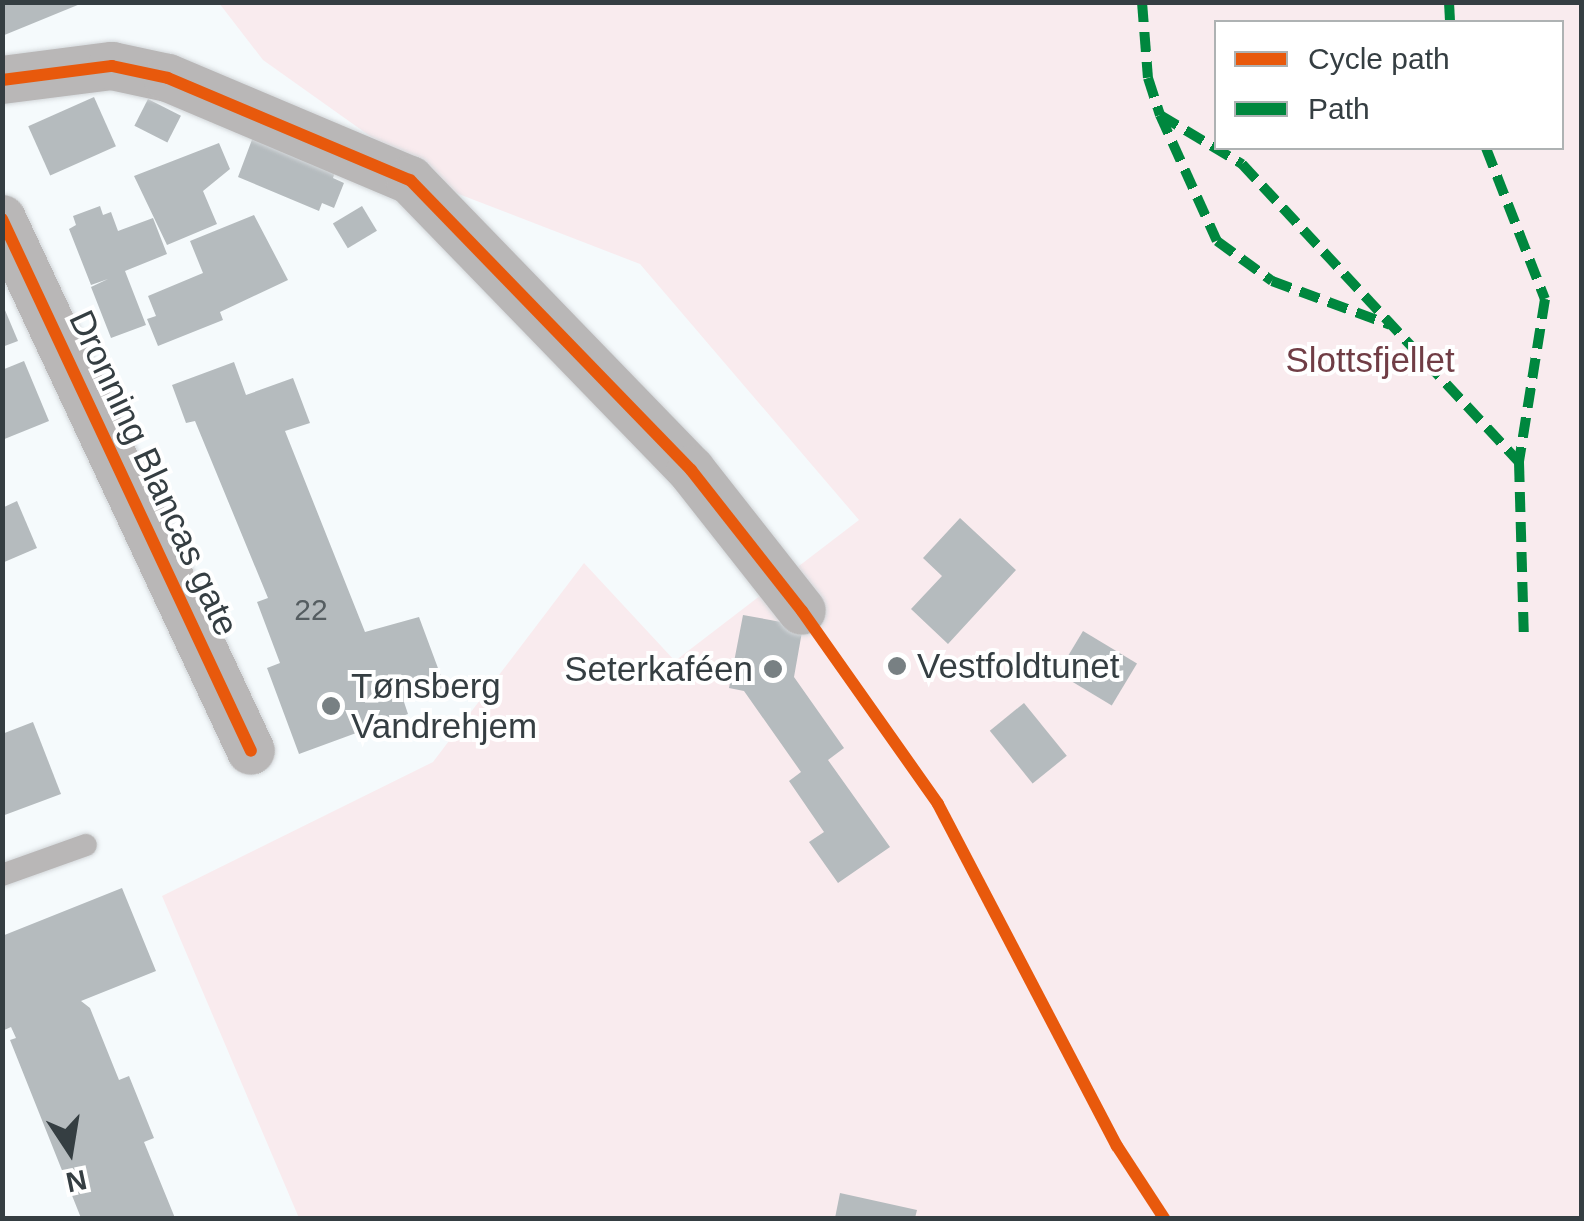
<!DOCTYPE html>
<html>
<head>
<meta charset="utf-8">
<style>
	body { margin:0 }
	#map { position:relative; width:1584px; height:1221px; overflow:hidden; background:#f5fafc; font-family:Helvetica,sans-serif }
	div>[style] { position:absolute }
	.green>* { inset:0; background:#f9ebee }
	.building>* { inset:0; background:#b5bbbe; transform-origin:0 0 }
	.roads { filter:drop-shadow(0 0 2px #d3d7da) drop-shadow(0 0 2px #d3d7da) }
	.service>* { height:22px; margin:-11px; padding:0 11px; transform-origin:11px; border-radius:11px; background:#b9b7b7 }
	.minor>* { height:48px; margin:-24px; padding:0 24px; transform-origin:24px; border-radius:24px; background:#b9b7b7 }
	.quiet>* { height:10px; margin-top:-5px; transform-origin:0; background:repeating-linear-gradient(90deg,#00873e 0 20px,transparent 0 30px) }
	.cycleway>* { height:12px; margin:-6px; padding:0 6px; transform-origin:6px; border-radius:6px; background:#e8590c }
	.dots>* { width:28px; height:28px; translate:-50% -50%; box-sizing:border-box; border:5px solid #fff; border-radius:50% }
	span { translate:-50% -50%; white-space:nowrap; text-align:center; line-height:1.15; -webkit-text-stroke:8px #fff; paint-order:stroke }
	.number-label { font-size:30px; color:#555d61 }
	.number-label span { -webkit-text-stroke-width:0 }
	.park-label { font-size:35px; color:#703d45 }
	.street-label { font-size:35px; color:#353e42 }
	.poi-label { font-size:35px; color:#353e42 }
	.left { translate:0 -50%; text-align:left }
	.right { translate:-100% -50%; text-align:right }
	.frame { position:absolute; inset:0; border:5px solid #353e42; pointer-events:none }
	.legend { position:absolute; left:1214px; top:20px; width:350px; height:130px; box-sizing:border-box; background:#fff; border:2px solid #aeb2b3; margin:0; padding:12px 18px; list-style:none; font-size:30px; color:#353e42 }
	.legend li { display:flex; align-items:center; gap:20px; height:50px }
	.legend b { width:50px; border:2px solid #aeb2b3 }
	.north { position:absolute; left:20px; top:1101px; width:100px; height:100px; -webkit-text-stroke:8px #fff; paint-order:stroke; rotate:168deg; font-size:28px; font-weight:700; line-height:40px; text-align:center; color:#353e42 }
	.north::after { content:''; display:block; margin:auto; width:35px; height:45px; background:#353e42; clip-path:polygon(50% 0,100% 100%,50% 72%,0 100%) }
</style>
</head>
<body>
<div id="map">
	<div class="green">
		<i style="clip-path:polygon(evenodd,219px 3px,1581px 3px,1581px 1218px,299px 1218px,162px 896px,433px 762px,584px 563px,675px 661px,859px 520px,640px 264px,443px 188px,263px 60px,219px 3px,1216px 22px,1562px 22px,1562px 148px,1216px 148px,1216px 22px)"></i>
	</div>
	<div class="building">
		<i style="clip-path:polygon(2px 2px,85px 2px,2px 36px)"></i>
		<i style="left:94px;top:97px;width:54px;height:72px;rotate:66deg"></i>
		<i style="left:148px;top:99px;width:37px;height:30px;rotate:27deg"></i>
		<i style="clip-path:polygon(253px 137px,336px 169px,333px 178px,344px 183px,334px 208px,322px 203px,319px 211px,238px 177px)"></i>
		<i style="clip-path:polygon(219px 143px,230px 169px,203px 191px,217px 224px,167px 245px,134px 176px)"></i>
		<i style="clip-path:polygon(100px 206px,103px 215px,111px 212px,118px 231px,153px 218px,167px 254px,125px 271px,146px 325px,111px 338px,91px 287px,108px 279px,91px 285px,69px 229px,76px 225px,73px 216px)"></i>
		<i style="left:362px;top:206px;width:29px;height:34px;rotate:59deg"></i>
		<i style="clip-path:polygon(254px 215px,288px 280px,220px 312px,223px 320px,158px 346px,147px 319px,156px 316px,148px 296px,203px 273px,190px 241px)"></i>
		<i style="clip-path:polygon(2px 303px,18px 341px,2px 347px)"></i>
		<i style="clip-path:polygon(24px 361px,49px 421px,2px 440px,2px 370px)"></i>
		<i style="clip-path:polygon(234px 362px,246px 395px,293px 378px,310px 423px,285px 431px,365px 632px,419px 617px,445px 687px,404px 702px,408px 714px,299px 754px,267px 668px,280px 663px,257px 602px,268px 598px,195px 421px,186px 423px,172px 385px)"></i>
		<i style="clip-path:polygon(17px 501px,37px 548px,2px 563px,2px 508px)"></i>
		<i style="clip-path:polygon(960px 518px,1016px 570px,948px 644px,911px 609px,942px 576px,923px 558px)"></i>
		<i style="clip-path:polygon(743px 615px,803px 626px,794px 677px,844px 748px,828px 760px,890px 847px,838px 883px,809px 842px,824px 832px,789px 781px,801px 772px,744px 691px,729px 688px)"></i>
		<i style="left:1083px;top:631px;width:63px;height:49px;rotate:31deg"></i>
		<i style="left:1024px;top:703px;width:68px;height:44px;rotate:51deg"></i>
		<i style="clip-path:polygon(33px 722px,61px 794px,2px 816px,2px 734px)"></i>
		<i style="clip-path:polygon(122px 888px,156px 971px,81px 1001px,90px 1008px,119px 1080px,129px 1076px,154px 1138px,144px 1142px,175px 1218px,81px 1218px,10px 1040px,16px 1038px,11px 1027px,2px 1031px,2px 936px)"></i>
		<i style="clip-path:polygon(840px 1193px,917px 1210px,915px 1218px,835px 1218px)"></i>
	</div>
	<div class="roads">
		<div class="service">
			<i style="left:2px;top:875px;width:89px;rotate:-19.7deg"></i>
		</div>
		<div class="minor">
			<i style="left:2px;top:80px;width:111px;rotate:-7.3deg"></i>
			<i style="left:112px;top:66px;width:57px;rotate:12.1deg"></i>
			<i style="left:168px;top:78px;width:263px;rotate:22.9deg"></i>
			<i style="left:410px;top:180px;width:404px;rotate:45.9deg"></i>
			<i style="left:691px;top:470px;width:179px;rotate:51.8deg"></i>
			<i style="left:2px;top:219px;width:587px;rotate:64.92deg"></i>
		</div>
	</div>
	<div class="quiet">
		<i style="left:1142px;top:2px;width:76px;rotate:85.5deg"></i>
		<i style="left:1148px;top:78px;width:39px;rotate:72deg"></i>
		<i style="left:1160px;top:115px;width:96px;rotate:30.9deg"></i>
		<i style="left:1242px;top:164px;width:407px;rotate:47.1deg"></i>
		<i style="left:1519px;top:462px;width:175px;rotate:88.4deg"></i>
		<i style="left:1449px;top:2px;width:20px;rotate:87deg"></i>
		<i style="left:1160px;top:115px;width:138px;rotate:65.7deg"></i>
		<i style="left:1217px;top:241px;width:68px;rotate:36deg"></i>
		<i style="left:1272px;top:281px;width:126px;rotate:20.4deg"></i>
		<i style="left:1486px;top:148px;width:162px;rotate:68.7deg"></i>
		<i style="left:1545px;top:299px;width:165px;rotate:99.1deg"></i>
	</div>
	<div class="cycleway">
		<i style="left:2px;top:80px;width:111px;rotate:-7.3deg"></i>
		<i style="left:112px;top:66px;width:57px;rotate:12.1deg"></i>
		<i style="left:168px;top:78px;width:263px;rotate:22.9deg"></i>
		<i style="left:410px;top:180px;width:404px;rotate:45.9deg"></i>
		<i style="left:691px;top:470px;width:179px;rotate:51.8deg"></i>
		<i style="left:802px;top:611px;width:236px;rotate:54.8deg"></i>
		<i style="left:938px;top:804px;width:386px;rotate:62.4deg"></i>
		<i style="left:1117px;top:1146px;width:86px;rotate:56.9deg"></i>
		<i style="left:2px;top:219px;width:587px;rotate:64.92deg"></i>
	</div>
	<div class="dots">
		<i style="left:897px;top:666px;background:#788083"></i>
		<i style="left:773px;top:669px;background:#788083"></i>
		<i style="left:331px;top:706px;background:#788083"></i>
	</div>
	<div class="number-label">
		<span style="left:311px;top:610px">22</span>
	</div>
	<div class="park-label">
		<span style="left:1370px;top:360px">Slottsfjellet</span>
	</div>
	<div class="street-label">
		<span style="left:154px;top:473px;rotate:65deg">Dronning Blancas gate</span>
	</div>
	<div class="poi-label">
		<span class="left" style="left:917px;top:666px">Vestfoldtunet</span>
		<span class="right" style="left:753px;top:669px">Seterkaféen</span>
		<span class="left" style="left:351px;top:706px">Tønsberg<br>Vandrehjem</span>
	</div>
	<div class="frame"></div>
	<ul class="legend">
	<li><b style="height:12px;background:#e8590c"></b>Cycle path</li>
	<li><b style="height:12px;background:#00873e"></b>Path</li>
	</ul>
	<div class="north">N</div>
</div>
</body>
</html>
